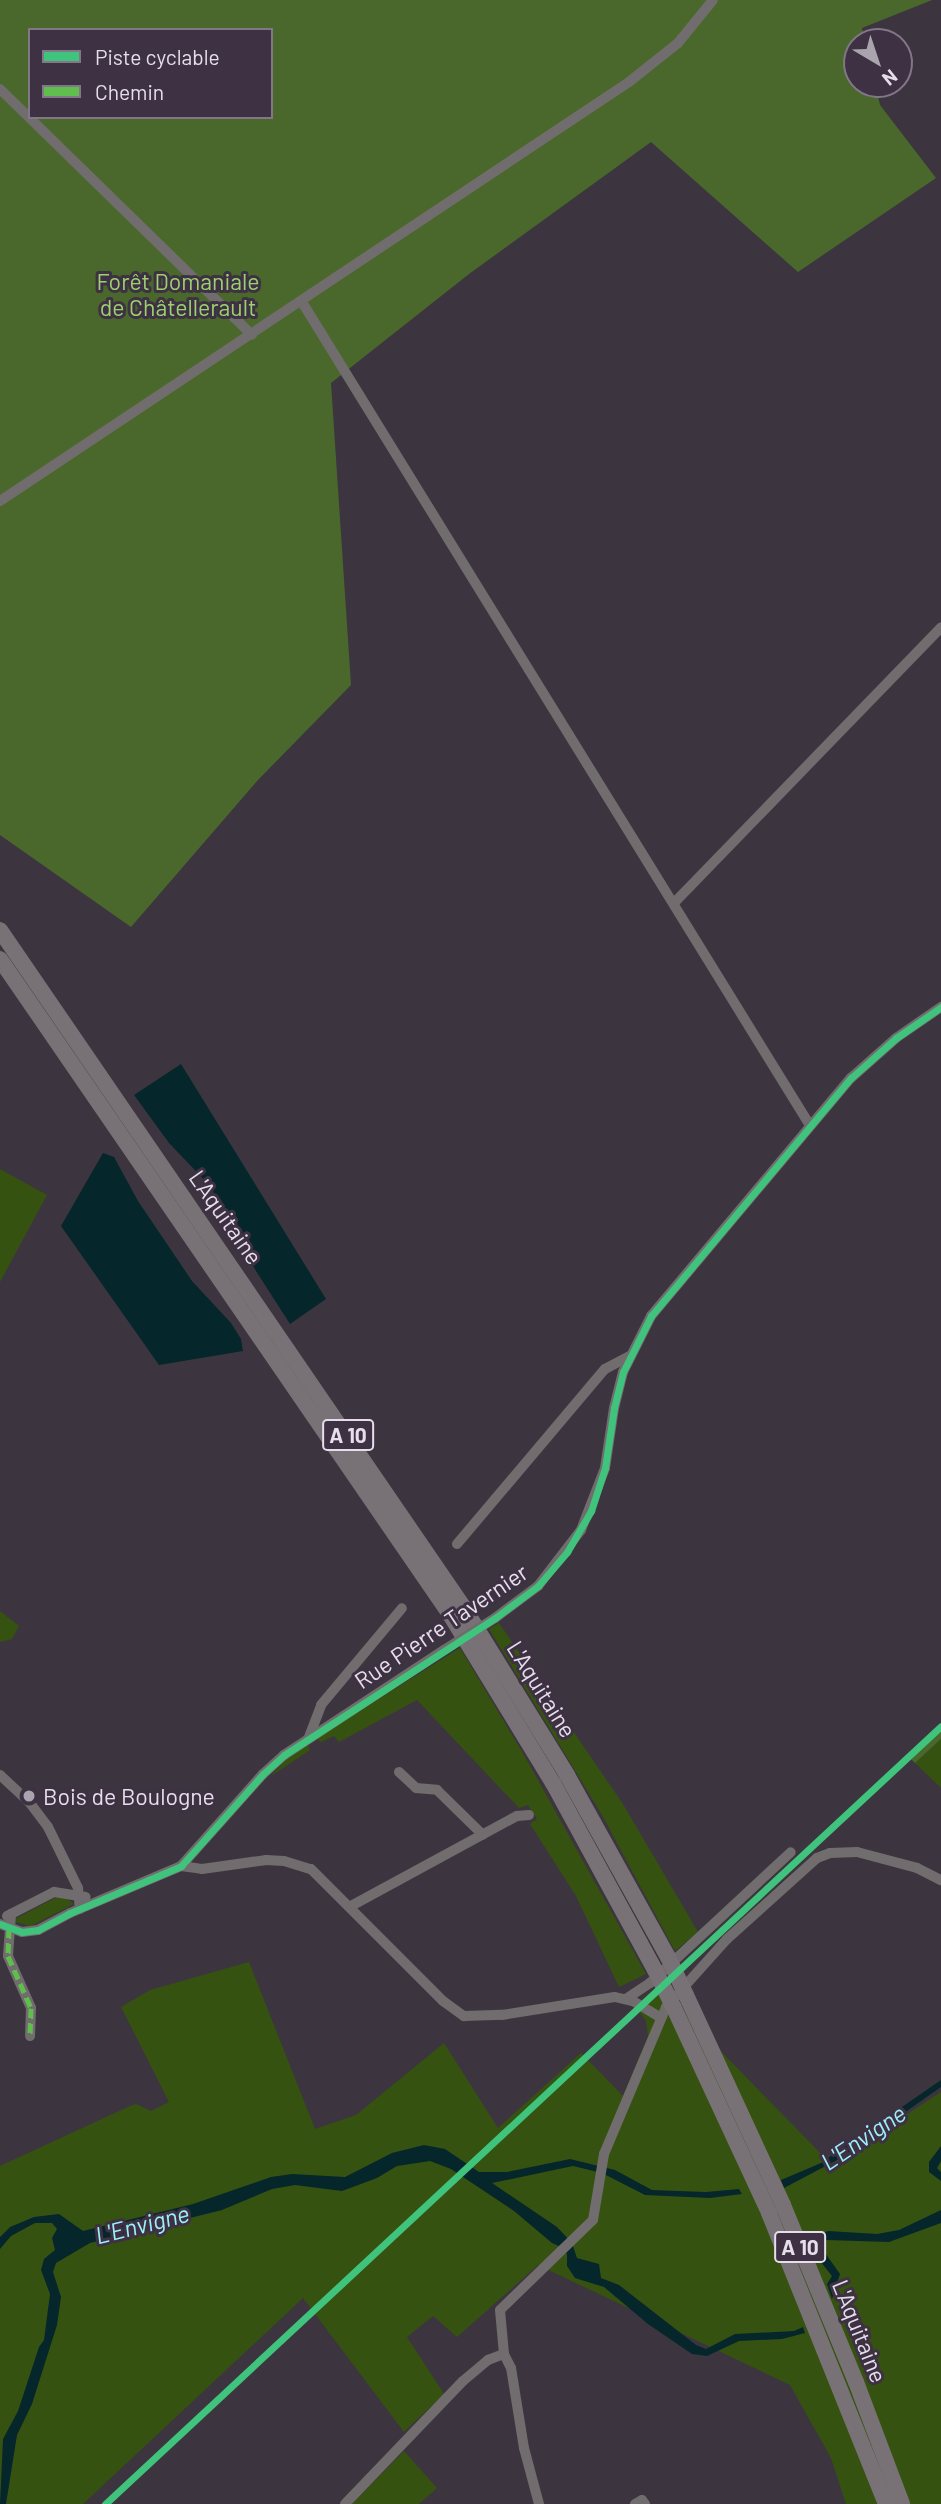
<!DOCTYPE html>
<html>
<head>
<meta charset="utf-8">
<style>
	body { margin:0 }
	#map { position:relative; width:941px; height:2504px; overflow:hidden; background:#3c353f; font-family:Barlow,sans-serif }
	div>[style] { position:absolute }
	.green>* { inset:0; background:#365210 }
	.forest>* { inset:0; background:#4a682b }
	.water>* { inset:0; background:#05262b }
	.minor>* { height:10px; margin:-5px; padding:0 5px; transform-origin:5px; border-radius:5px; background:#716c6d }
	.highway>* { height:16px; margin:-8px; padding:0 8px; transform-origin:8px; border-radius:8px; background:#787176 }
	.minor-bridge>* { height:10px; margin:-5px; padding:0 5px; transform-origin:5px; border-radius:5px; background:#716c6d }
	.highway-bridge>* { height:16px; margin:-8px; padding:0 8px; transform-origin:8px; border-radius:8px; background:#787176 }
	.quiet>* { height:5px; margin-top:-2.5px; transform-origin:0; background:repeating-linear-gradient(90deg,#5fbe4e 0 10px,transparent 0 15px) }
	.cycleway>* { height:7px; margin:-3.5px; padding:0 3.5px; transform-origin:3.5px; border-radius:3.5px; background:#40c37c }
	.dots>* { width:19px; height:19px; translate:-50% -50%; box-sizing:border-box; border:4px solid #3d3143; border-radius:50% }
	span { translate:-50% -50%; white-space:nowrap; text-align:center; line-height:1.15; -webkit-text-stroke:6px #3d3143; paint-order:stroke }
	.shield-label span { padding:2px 5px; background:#3d3143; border:2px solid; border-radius:5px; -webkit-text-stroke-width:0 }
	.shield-label { font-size:21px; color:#e6dfeb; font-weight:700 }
	.park-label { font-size:23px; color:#9dd16f }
	.street-label { font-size:23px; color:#e6dfeb }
	.poi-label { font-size:23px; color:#e6dfeb }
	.left { translate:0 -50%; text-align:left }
	.water-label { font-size:24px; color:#9cf0fb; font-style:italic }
	.legend { position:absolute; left:28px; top:28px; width:245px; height:91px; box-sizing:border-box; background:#3d3143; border:2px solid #817786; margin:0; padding:9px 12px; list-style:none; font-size:21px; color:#e6dfeb }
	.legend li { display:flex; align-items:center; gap:14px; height:35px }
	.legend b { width:35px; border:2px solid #817786 }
	.north { position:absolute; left:843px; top:28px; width:70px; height:70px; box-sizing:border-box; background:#3d3143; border:2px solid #817786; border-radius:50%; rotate:141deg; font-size:19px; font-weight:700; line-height:28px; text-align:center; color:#e6dfeb }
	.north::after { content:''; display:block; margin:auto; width:24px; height:32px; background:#aaa4af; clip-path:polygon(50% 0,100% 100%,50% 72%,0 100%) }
</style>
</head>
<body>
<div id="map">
	<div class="green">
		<i style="clip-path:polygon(0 1169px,47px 1195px,0 1282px)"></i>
		<i style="clip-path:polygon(0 1611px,19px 1626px,12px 1639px,0 1642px)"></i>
		<i style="clip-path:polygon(499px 1623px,623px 1804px,698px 1932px,675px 1951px,602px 1815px,489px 1629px)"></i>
		<i style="clip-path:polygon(460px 1648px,524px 1755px,646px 1974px,619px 1987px,576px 1896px,530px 1824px,537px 1819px,528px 1805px,519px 1808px,417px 1700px,339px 1742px,334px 1736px,321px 1742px,318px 1740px,318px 1737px)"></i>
		<i style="clip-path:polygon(941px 1739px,941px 1788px,915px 1763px)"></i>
		<i style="clip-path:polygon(308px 1745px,310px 1750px,271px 1776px,288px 1758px)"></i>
		<i style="clip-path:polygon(65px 1897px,74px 1904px,31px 1926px,15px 1922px,15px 1919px,55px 1898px)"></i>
		<i style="clip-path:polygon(249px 1962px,315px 2129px,356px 2115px,444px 2043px,498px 2128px,581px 2053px,623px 2096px,648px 2036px,646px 2021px,635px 2006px,657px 1986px,831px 2164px,941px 2092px,941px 2504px,846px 2504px,831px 2458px,790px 2385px,538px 2265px,457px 2337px,433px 2316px,407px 2337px,444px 2394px,404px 2432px,303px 2298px,83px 2504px,0 2504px,0 2166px,130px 2106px,136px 2104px,151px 2111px,169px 2102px,121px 2007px,150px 1990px)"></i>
		<i style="clip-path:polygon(404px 2451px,437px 2488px,419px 2504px,352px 2504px)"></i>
	</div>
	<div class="forest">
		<i style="clip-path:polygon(evenodd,0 0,932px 0,862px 28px,865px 42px,857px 42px,857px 84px,875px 84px,880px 105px,936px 178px,798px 272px,651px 142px,469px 274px,331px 383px,351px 685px,257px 781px,131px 927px,0 835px,0 0,30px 30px,271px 30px,271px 117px,30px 117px,30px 30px)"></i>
		<i style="clip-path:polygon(941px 1731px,941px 1739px,915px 1763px,911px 1759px)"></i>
	</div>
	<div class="water">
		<i style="clip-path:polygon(181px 1064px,326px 1299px,290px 1324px,256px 1271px,210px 1186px,169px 1143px,134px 1095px)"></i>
		<i style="clip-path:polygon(103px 1153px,114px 1157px,138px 1201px,192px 1281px,231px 1323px,241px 1339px,243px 1351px,159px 1365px,61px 1226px)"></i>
		<i style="clip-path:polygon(941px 2080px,941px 2087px,837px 2160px,784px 2188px,781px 2180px,821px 2163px)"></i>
		<i style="clip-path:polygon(424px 2145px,445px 2149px,479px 2172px,507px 2172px,570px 2159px,615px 2170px,652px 2190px,706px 2192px,739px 2189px,742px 2194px,710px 2198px,645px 2195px,602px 2173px,573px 2166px,492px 2183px,557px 2227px,572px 2243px,577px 2258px,599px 2264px,601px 2278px,619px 2285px,696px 2345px,706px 2349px,735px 2334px,794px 2331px,803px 2327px,805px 2333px,782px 2339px,739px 2341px,707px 2356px,692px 2354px,648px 2324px,604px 2287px,575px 2278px,567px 2266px,567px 2254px,561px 2247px,552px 2243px,514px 2211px,451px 2169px,430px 2161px,397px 2166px,377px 2178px,342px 2191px,295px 2185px,272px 2189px,222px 2210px,90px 2243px,56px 2263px,53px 2272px,61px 2297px,57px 2325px,32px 2404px,17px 2435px,6px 2504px,0 2504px,3px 2439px,18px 2411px,39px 2347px,44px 2340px,50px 2294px,41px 2270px,44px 2259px,55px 2250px,52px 2238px,57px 2229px,52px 2223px,35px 2223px,11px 2236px,0 2249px,0 2237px,10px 2227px,34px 2217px,59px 2214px,83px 2231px,193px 2204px,271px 2177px,292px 2174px,345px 2177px,392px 2153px)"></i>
		<i style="clip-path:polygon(941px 2146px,941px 2161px,937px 2168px,941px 2172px,941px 2181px,929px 2172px,929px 2162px)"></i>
		<i style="clip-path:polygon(941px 2210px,941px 2223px,889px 2242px,826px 2240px,823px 2250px,840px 2274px,832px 2299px,827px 2284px,832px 2276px,816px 2256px,820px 2235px,828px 2231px,877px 2234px,899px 2230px)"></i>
	</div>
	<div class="minor">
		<i style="left:0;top:89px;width:352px;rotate:44.3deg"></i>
		<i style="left:302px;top:302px;width:966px;rotate:58.33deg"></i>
		<i style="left:0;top:501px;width:756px;rotate:-33.67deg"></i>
		<i style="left:629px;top:82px;width:63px;rotate:-38.5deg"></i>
		<i style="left:678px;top:43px;width:55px;rotate:-50.9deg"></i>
		<i style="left:674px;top:903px;width:384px;rotate:-45.9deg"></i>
		<i style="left:457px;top:1544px;width:229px;rotate:-49.8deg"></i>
		<i style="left:605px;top:1369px;width:27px;rotate:-28deg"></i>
		<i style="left:495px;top:1618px;width:54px;rotate:-36.7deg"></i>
		<i style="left:538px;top:1586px;width:71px;rotate:-52.5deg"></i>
		<i style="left:581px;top:1530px;width:66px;rotate:-68.8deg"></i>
		<i style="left:605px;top:1468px;width:61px;rotate:-81.5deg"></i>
		<i style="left:614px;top:1408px;width:37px;rotate:-76deg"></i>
		<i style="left:623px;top:1372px;width:63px;rotate:-63.4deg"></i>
		<i style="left:651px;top:1316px;width:311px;rotate:-50deg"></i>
		<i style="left:851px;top:1078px;width:60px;rotate:-41.6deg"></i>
		<i style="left:896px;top:1038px;width:55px;rotate:-34.6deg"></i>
		<i style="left:309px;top:1737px;width:34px;rotate:-69deg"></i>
		<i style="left:321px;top:1705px;width:126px;rotate:-50.1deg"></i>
		<i style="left:399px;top:1772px;width:23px;rotate:43deg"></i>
		<i style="left:416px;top:1788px;width:21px;rotate:5deg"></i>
		<i style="left:437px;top:1790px;width:64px;rotate:44.4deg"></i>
		<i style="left:0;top:1775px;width:41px;rotate:43deg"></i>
		<i style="left:30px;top:1803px;width:30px;rotate:53deg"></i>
		<i style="left:48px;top:1827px;width:68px;rotate:63.8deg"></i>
		<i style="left:78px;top:1888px;width:21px;rotate:85deg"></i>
		<i style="left:181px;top:1866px;width:21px;rotate:8deg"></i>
		<i style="left:202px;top:1869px;width:65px;rotate:-8deg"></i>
		<i style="left:266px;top:1860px;width:18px;rotate:3deg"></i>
		<i style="left:284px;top:1861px;width:28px;rotate:17deg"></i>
		<i style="left:311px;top:1869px;width:187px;rotate:45deg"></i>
		<i style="left:443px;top:2001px;width:26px;rotate:36deg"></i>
		<i style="left:464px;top:2016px;width:38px;rotate:-2deg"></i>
		<i style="left:502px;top:2015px;width:114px;rotate:-9.1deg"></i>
		<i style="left:615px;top:1997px;width:18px;rotate:13deg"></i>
		<i style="left:633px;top:2001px;width:31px;rotate:31deg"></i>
		<i style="left:351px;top:1906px;width:189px;rotate:-28.5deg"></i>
		<i style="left:517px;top:1816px;width:12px;rotate:-5deg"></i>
		<i style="left:11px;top:1914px;width:42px;rotate:94.1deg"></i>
		<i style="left:8px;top:1956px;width:57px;rotate:66.1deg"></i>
		<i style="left:31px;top:2008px;width:28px;rotate:92deg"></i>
		<i style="left:7px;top:1916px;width:53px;rotate:-27.1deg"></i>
		<i style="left:54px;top:1892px;width:32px;rotate:9deg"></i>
		<i style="left:0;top:1924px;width:23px;rotate:20deg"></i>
		<i style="left:22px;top:1932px;width:16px;rotate:-7deg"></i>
		<i style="left:38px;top:1930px;width:36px;rotate:-28deg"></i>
		<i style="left:70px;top:1913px;width:121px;rotate:-22.9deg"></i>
		<i style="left:181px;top:1866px;width:123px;rotate:-48.3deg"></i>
		<i style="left:263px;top:1774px;width:28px;rotate:-42deg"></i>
		<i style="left:284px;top:1755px;width:191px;rotate:-33.3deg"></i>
		<i style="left:626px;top:1999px;width:29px;rotate:-34deg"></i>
		<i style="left:650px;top:1983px;width:192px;rotate:-42.9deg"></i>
		<i style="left:345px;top:2504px;width:170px;rotate:-46.2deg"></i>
		<i style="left:463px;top:2381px;width:33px;rotate:-40deg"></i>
		<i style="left:488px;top:2360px;width:17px;rotate:-21deg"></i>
		<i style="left:539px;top:2504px;width:58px;rotate:-105deg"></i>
		<i style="left:524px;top:2448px;width:81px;rotate:-99.2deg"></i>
		<i style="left:511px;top:2368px;width:16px;rotate:-117deg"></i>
		<i style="left:504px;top:2354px;width:44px;rotate:-95.2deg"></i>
		<i style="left:500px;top:2310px;width:129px;rotate:-44.1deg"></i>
		<i style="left:593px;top:2220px;width:67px;rotate:-80.5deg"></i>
		<i style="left:604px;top:2154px;width:160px;rotate:-67.1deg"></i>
		<i style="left:666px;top:2007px;width:91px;rotate:-48.1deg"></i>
		<i style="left:727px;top:1939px;width:121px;rotate:-42deg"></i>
		<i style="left:817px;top:1858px;width:14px;rotate:-21deg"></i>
		<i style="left:830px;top:1853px;width:27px;rotate:-2deg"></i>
		<i style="left:857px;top:1852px;width:62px;rotate:14.9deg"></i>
		<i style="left:917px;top:1868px;width:27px;rotate:27deg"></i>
		<i style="left:635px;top:2504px;width:8px;rotate:-30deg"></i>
		<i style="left:642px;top:2500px;width:5px;rotate:53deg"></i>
	</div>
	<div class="highway">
		<i style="left:0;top:930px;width:822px;rotate:55.61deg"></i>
		<i style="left:464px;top:1608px;width:196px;rotate:58.3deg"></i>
		<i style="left:567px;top:1775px;width:208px;rotate:61deg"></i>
		<i style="left:0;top:959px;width:797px;rotate:55.53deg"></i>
		<i style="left:451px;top:1616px;width:196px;rotate:58.6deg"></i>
		<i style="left:553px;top:1783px;width:213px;rotate:61.4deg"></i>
		<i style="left:686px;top:1995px;width:231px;rotate:65.2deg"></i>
		<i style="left:783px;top:2205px;width:191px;rotate:67.6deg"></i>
		<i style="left:856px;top:2382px;width:130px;rotate:69.3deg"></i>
		<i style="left:674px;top:2008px;width:226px;rotate:65.1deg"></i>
		<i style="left:769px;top:2213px;width:314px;rotate:68.1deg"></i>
	</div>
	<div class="minor-bridge">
		<i style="left:444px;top:1650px;width:60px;rotate:-32.1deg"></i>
	</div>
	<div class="highway-bridge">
		<i style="left:668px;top:1957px;width:42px;rotate:64.7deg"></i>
		<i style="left:655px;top:1970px;width:42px;rotate:63.4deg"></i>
	</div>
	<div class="quiet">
		<i style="left:9px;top:1928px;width:28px;rotate:92deg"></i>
		<i style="left:8px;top:1956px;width:57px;rotate:66.1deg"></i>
		<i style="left:31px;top:2008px;width:28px;rotate:92deg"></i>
	</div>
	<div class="cycleway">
		<i style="left:0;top:1924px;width:23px;rotate:20deg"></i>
		<i style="left:22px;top:1932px;width:16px;rotate:-7deg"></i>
		<i style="left:38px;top:1930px;width:36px;rotate:-28deg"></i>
		<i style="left:70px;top:1913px;width:121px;rotate:-22.9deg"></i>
		<i style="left:181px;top:1866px;width:123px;rotate:-48.3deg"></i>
		<i style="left:263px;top:1774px;width:28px;rotate:-42deg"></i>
		<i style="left:284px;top:1755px;width:252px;rotate:-33deg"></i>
		<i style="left:495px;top:1618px;width:54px;rotate:-36.7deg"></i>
		<i style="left:538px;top:1586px;width:45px;rotate:-49.5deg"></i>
		<i style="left:567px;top:1552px;width:48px;rotate:-59.7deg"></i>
		<i style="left:591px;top:1511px;width:45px;rotate:-72deg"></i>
		<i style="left:605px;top:1468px;width:61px;rotate:-81.5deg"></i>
		<i style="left:614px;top:1408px;width:37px;rotate:-76deg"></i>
		<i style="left:623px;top:1372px;width:63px;rotate:-63.4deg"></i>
		<i style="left:651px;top:1316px;width:311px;rotate:-50deg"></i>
		<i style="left:851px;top:1078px;width:60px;rotate:-41.6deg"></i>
		<i style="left:896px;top:1038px;width:55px;rotate:-34.6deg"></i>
		<i style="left:105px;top:2504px;width:1142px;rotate:-42.94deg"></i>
	</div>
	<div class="dots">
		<i style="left:29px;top:1796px;background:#aaa4af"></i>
	</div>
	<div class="shield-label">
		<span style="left:348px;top:1435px">A 10</span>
		<span style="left:800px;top:2247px">A 10</span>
	</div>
	<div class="park-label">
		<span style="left:178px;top:294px">Forêt Domaniale<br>de Châtellerault</span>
	</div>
	<div class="street-label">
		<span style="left:226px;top:1217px;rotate:55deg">L'Aquitaine</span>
		<span style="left:441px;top:1626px;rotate:-34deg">Rue Pierre Tavernier</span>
		<span style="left:542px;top:1689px;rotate:58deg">L'Aquitaine</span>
		<span style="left:860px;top:2331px;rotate:68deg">L'Aquitaine</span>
	</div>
	<div class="poi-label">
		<span class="left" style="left:43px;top:1796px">Bois de Boulogne</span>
	</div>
	<div class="water-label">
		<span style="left:863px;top:2137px;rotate:-34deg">L'Envigne</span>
		<span style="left:142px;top:2224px;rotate:-14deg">L'Envigne</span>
	</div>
	<ul class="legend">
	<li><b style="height:9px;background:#40c37c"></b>Piste cyclable</li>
	<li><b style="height:9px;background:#5fbe4e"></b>Chemin</li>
	</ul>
	<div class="north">N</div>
</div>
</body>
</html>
